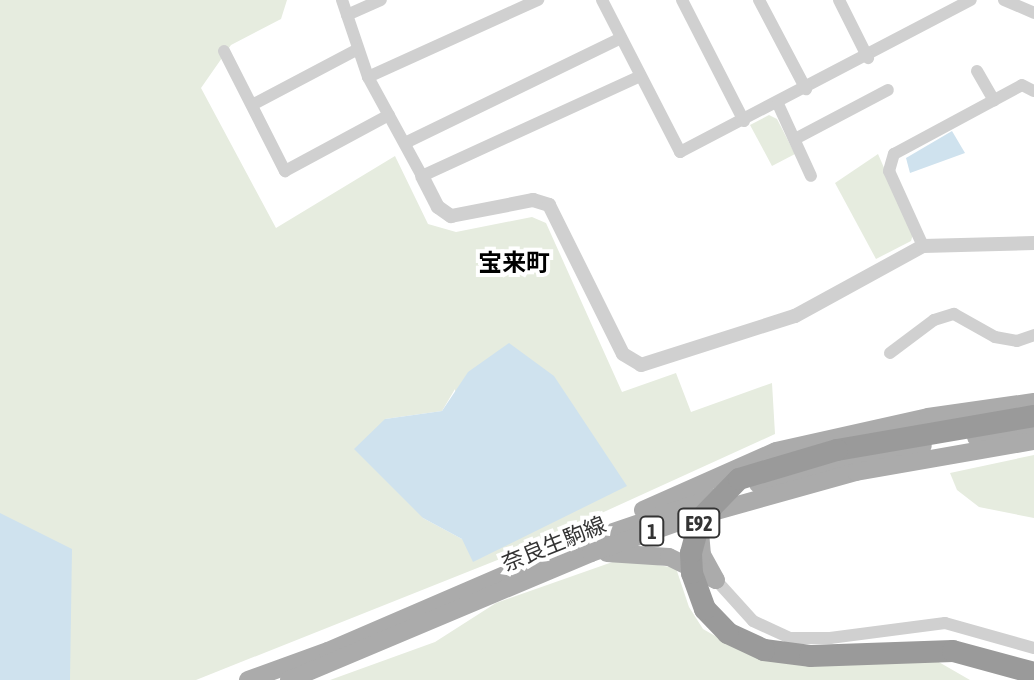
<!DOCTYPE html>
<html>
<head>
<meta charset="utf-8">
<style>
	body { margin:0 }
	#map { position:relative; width:1034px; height:680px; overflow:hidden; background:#fff; font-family:"Asap Condensed","Noto Sans JP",sans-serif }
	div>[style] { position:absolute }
	.green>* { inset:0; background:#e6ecdf }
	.water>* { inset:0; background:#cfe2ee }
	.minor>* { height:12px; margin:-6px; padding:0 6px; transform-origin:6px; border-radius:6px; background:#d0d0d0 }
	.tertiary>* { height:14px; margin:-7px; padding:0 7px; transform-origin:7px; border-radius:7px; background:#d0d0d0 }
	.primary>* { height:18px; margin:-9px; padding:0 9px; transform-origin:9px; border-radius:9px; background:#ababab }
	.motorway>* { height:22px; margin:-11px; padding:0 11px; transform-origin:11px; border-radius:11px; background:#9a9a9a }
	.motorway-bridge>* { height:22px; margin:-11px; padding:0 11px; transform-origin:11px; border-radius:11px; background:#9a9a9a }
	span { translate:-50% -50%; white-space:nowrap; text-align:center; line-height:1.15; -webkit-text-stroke:8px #fff; paint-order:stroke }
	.shield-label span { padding:2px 6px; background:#fff; border:2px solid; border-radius:6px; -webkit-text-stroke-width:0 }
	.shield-label { font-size:20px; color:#333; font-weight:700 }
	.street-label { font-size:22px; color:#333 }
	.neighbourhood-label { font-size:24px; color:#000; font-weight:700 }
</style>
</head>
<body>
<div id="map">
	<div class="green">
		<i style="clip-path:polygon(evenodd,0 0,287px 0,281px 19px,231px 45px,201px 88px,276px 228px,395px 156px,428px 224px,456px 232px,532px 217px,546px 223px,622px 392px,676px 373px,691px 412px,772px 383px,775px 434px,505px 557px,196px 680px,0 680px,0 0,455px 389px,462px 539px,423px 518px,385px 419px,442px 411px,455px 389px)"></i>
		<i style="clip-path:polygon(769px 115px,777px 119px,795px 154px,772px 166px,750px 125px)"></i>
		<i style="clip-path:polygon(878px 154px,913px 234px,911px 241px,876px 259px,835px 183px)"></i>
		<i style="clip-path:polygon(1034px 455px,1034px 518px,979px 507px,957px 490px,950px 473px)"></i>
		<i style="clip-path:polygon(621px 559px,676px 568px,689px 607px,703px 629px,745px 653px,937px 661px,970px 680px,330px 680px,435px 642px,496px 603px)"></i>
	</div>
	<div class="water">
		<i style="clip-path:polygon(952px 131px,965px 153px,910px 173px,906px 158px)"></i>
		<i style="clip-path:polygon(509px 343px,554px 376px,627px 486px,473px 562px,462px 539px,423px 518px,354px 449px,385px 419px,442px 411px,468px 372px)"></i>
		<i style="clip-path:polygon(0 513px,72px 549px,70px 680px,0 680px)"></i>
	</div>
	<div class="minor">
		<i style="left:342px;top:0;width:81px;rotate:71.3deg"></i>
		<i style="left:368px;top:77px;width:113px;rotate:61.4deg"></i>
		<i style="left:422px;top:176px;width:240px;rotate:-24.6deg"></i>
		<i style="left:602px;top:0;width:171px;rotate:62.8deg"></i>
		<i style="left:680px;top:152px;width:328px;rotate:-27.6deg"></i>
		<i style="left:682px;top:0;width:136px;rotate:62.9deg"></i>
		<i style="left:759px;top:0;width:101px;rotate:62.2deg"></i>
		<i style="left:839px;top:0;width:65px;rotate:63.4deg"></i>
		<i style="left:1004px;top:0;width:33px;rotate:23deg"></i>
		<i style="left:347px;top:15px;width:37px;rotate:-24deg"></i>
		<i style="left:224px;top:51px;width:135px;rotate:63.1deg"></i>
		<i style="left:285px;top:171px;width:118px;rotate:-28.3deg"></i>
		<i style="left:977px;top:71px;width:34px;rotate:60deg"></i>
		<i style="left:368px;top:77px;width:187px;rotate:-24.4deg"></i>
		<i style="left:778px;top:104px;width:79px;rotate:65.4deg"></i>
		<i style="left:252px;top:105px;width:120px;rotate:-27.8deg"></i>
		<i style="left:795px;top:139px;width:105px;rotate:-27.8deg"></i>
		<i style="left:405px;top:143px;width:240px;rotate:-25.9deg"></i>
		<i style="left:923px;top:246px;width:82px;rotate:-114.4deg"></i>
		<i style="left:889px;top:171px;width:18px;rotate:-74deg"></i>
		<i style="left:894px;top:154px;width:145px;rotate:-28.3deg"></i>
		<i style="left:1022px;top:85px;width:13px;rotate:27deg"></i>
		<i style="left:890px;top:353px;width:55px;rotate:-36.9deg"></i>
		<i style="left:934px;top:320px;width:21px;rotate:-17deg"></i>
		<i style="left:954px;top:314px;width:47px;rotate:29.3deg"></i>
		<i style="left:995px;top:337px;width:22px;rotate:10deg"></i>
		<i style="left:1017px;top:341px;width:18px;rotate:-19deg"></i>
		<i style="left:716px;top:580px;width:55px;rotate:47.9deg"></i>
		<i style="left:753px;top:621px;width:41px;rotate:24.7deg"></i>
		<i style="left:790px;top:638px;width:40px"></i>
		<i style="left:830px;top:638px;width:116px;rotate:-7.4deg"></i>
		<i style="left:945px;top:623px;width:92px;rotate:15.7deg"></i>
	</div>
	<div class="tertiary">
		<i style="left:422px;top:176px;width:35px;rotate:63deg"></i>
		<i style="left:438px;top:207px;width:16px;rotate:35deg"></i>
		<i style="left:451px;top:216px;width:84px;rotate:-11deg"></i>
		<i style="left:533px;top:200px;width:17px;rotate:17deg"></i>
		<i style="left:549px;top:205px;width:166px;rotate:63.6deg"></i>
		<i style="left:623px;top:354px;width:21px;rotate:31deg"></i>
		<i style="left:641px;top:365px;width:162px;rotate:-17.7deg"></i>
		<i style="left:795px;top:316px;width:146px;rotate:-28.7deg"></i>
		<i style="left:923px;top:246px;width:111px;rotate:-1.5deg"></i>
	</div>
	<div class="primary">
		<i style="left:976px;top:437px;width:59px;rotate:-8.8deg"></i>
		<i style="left:758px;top:484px;width:169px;rotate:-13deg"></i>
		<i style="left:643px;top:510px;width:145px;rotate:-23.9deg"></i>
		<i style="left:776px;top:451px;width:156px;rotate:-12.6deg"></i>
		<i style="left:928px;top:417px;width:107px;rotate:-8.1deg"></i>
		<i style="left:607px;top:553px;width:62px;rotate:3.7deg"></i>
		<i style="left:669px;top:557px;width:52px;rotate:26.1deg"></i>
		<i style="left:716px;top:580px;width:29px;rotate:-119deg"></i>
		<i style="left:702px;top:555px;width:24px;rotate:-95deg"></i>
		<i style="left:248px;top:680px;width:85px;rotate:-19.9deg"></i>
		<i style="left:328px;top:651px;width:266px;rotate:-23.3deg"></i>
		<i style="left:572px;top:546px;width:162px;rotate:-18.8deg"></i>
		<i style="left:289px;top:680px;width:328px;rotate:-22.8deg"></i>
		<i style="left:591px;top:553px;width:99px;rotate:-19.5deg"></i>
		<i style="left:684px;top:520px;width:179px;rotate:-15.6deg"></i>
		<i style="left:856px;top:472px;width:181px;rotate:-9.9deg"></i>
	</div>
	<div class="motorway">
		<i style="left:837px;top:450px;width:200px;rotate:-9.8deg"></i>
		<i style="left:764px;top:650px;width:46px;rotate:7.4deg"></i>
		<i style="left:810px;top:656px;width:143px;rotate:-2deg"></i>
		<i style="left:953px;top:651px;width:84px;rotate:15.2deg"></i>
	</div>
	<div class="motorway-bridge">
		<i style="left:764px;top:650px;width:40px;rotate:-155deg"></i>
		<i style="left:728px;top:633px;width:33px;rotate:-134deg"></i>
		<i style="left:705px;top:609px;width:38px;rotate:-110deg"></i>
		<i style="left:692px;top:573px;width:20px;rotate:-93deg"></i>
		<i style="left:691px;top:553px;width:35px;rotate:-75deg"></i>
		<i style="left:700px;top:519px;width:56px;rotate:-45.7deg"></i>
		<i style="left:739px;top:479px;width:102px;rotate:-16.5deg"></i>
	</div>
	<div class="shield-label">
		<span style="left:699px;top:523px">E92</span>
		<span style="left:652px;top:531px">1</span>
	</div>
	<div class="street-label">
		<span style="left:554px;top:544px;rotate:-22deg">奈良生駒線</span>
	</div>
	<div class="neighbourhood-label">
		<span style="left:514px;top:263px">宝来町</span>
	</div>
</div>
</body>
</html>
